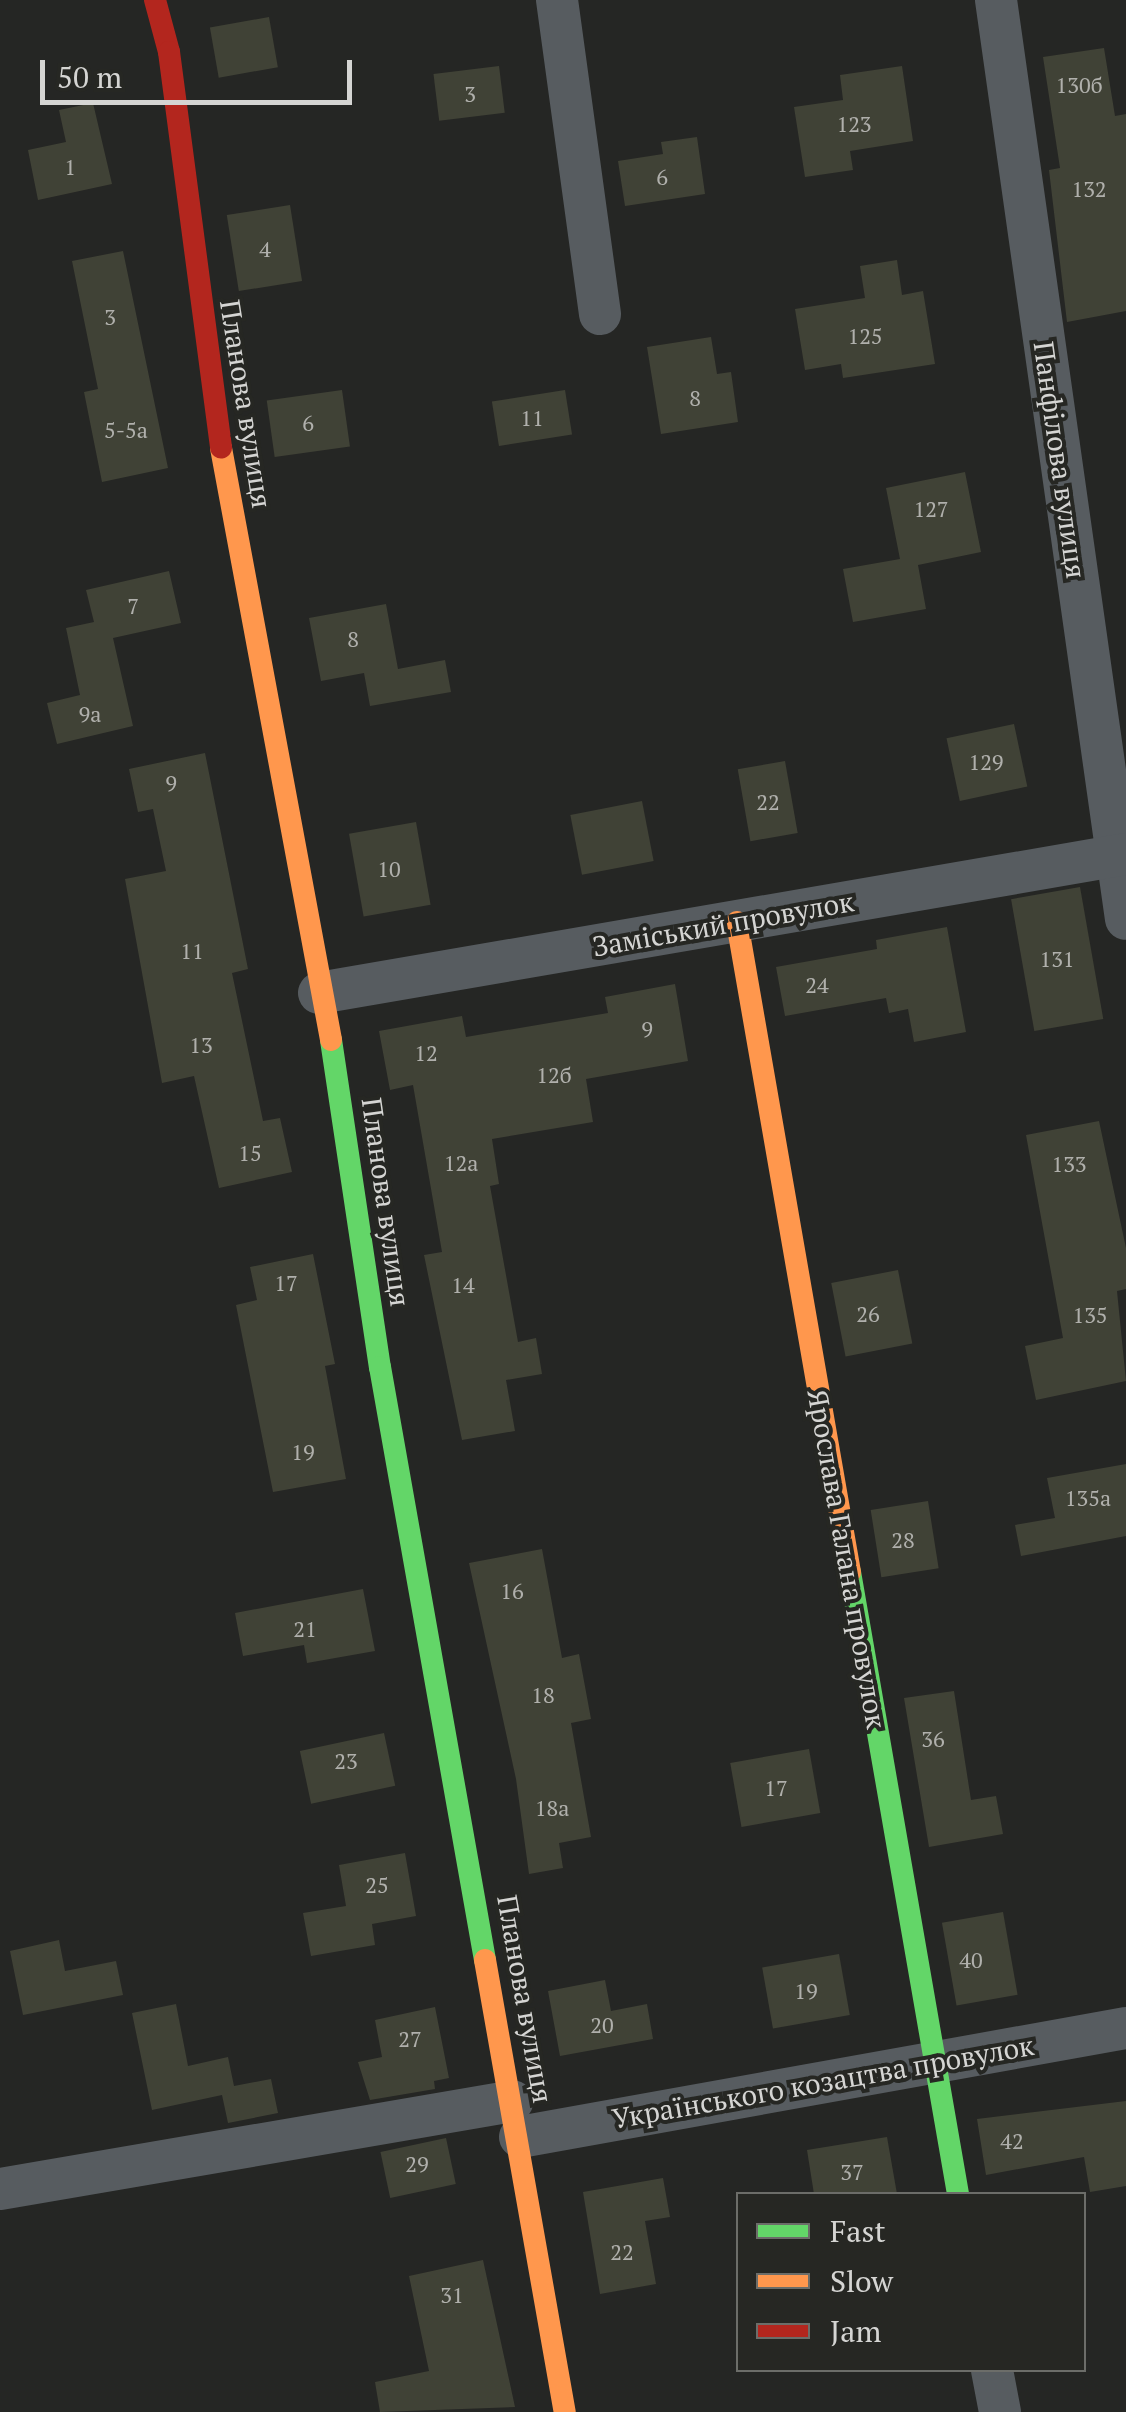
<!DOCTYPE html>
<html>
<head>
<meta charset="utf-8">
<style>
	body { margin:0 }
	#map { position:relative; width:1126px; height:2412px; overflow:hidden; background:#252624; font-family:"PT Serif",serif }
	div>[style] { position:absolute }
	.building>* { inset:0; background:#404236; transform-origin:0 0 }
	.street>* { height:42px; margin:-21px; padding:0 21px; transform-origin:21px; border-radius:21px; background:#575c60 }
	.fast>* { height:22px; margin:-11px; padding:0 11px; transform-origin:11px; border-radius:11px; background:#63d668 }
	.slow>* { height:22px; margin:-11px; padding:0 11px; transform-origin:11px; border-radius:11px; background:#ff974d }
	.jam>* { height:22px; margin:-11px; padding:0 11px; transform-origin:11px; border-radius:11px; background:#b3261e }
	span { translate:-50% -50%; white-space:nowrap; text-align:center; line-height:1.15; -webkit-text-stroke:8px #262723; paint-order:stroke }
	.number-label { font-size:22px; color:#b0b0ac }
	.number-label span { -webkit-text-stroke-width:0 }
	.street-label { font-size:28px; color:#d5d5d3 }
	.legend { position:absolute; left:736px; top:2192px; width:350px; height:180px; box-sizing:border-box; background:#262723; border:2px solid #6c6d69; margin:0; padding:12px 18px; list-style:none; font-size:30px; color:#d5d5d3 }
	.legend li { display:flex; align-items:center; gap:20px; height:50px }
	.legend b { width:50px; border:2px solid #6c6d69 }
	.scale { position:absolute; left:40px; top:60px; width:312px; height:45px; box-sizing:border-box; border:5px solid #d5d5d3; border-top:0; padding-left:12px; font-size:30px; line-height:35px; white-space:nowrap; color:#d5d5d3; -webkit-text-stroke:8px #262723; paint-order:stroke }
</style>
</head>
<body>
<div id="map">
	<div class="building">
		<i style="left:269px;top:17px;width:51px;height:60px;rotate:80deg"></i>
		<i style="clip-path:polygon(1104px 48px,1115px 116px,1126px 114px,1126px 311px,1067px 322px,1049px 170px,1060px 168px,1043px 57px)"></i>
		<i style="left:499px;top:66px;width:47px;height:66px;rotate:83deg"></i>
		<i style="clip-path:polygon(902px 66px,913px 141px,850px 151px,853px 170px,805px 177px,794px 107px,843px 100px,840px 75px)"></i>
		<i style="clip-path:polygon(93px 103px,112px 184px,38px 200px,28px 150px,66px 142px,59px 110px)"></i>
		<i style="clip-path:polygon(697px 137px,705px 194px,625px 206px,618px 161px,663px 154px,661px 142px)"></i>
		<i style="left:290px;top:205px;width:77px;height:64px;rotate:81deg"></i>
		<i style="clip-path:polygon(123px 251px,168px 468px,102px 482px,84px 392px,98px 389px,72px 261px)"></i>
		<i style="clip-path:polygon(897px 260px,902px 295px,923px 291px,935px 364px,843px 378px,841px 364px,805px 370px,795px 309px,865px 298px,860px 266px)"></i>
		<i style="clip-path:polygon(711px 337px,717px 374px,731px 372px,738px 422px,661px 434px,647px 347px)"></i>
		<i style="left:342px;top:390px;width:57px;height:76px;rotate:82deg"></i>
		<i style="left:565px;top:390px;width:45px;height:74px;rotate:81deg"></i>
		<i style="clip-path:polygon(965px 472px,981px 552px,918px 565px,926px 609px,853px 622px,843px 569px,900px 559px,886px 488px)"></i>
		<i style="clip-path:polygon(169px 571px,181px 623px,113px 638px,133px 726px,57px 744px,47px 703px,80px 695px,66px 628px,94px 622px,86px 590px)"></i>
		<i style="clip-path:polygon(386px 604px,398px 669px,445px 660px,451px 692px,370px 706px,364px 673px,321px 681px,309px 618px)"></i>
		<i style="left:1014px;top:724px;width:64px;height:69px;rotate:78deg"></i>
		<i style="clip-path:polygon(205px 753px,248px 969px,232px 973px,263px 1121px,280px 1118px,292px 1172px,219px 1188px,194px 1076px,162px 1083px,125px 879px,166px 871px,153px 809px,138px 812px,129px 769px)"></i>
		<i style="left:785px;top:761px;width:73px;height:48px;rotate:80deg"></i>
		<i style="left:642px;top:801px;width:61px;height:73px;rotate:79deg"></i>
		<i style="left:416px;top:822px;width:84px;height:68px;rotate:80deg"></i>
		<i style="left:1080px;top:887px;width:134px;height:70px;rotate:80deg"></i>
		<i style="clip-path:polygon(947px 927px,966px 1032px,914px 1042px,908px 1009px,889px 1013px,886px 998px,785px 1016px,776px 967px,877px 949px,876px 940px)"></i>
		<i style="clip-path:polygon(675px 984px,688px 1061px,586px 1079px,593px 1122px,492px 1139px,499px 1184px,490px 1186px,518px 1342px,536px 1338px,542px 1374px,506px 1380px,515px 1431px,462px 1440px,424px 1255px,442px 1252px,413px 1085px,390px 1090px,379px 1031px,462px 1016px,466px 1037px,608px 1013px,605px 997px)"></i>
		<i style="clip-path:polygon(1099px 1121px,1126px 1248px,1126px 1289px,1117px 1291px,1126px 1381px,1036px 1400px,1025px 1346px,1063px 1338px,1026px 1135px)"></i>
		<i style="clip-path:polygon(313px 1254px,335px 1364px,325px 1366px,346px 1479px,273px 1492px,236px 1305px,257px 1300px,250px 1267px)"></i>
		<i style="left:898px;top:1270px;width:75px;height:68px;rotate:79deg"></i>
		<i style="clip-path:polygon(1126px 1464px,1126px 1536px,1021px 1556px,1015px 1525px,1055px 1518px,1047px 1478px)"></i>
		<i style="left:928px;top:1501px;width:68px;height:58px;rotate:81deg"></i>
		<i style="clip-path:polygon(542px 1549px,562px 1658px,579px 1654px,591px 1719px,571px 1723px,591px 1837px,559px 1843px,563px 1868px,529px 1874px,516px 1779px,469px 1563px)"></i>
		<i style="clip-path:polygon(363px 1589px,375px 1651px,307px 1663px,304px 1645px,243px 1656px,235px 1613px)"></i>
		<i style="clip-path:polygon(954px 1691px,971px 1800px,996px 1796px,1003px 1834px,929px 1847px,904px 1698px)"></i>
		<i style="left:384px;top:1733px;width:54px;height:86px;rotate:78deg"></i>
		<i style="left:809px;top:1749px;width:65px;height:80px;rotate:80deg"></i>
		<i style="clip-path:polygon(405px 1853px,416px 1916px,372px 1924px,375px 1945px,311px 1956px,303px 1913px,346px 1906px,339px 1865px)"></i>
		<i style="left:1003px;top:1912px;width:84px;height:62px;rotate:80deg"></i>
		<i style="clip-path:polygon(59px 1940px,65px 1971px,116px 1961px,123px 1995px,23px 2015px,10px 1951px)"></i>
		<i style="left:839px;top:1954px;width:62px;height:78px;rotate:80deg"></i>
		<i style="clip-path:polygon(605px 1980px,611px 2011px,647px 2004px,653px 2039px,560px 2056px,548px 1991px)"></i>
		<i style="clip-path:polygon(176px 2004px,188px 2066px,228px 2057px,234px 2086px,271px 2079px,278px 2113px,228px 2123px,222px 2095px,152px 2110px,132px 2013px)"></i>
		<i style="clip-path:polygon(435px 2007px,449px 2078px,434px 2081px,435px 2089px,370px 2100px,358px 2062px,382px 2057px,375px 2020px)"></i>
		<i style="clip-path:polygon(1126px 2101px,1126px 2186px,1090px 2192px,1084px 2157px,986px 2175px,977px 2119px)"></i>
		<i style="clip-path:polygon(887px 2137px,897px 2194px,814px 2194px,807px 2150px)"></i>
		<i style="left:446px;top:2138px;width:47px;height:67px;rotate:78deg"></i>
		<i style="clip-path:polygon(663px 2178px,670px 2217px,645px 2221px,656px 2284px,600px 2294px,583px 2192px)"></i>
		<i style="clip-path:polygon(483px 2260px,515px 2407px,380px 2412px,375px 2382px,429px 2371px,409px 2276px)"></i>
	</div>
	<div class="street">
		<i style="left:557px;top:0;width:317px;rotate:82.2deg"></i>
		<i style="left:996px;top:0;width:928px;rotate:81.95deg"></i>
		<i style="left:319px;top:993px;width:819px;rotate:-9.77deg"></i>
		<i style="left:520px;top:2137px;width:616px;rotate:-10.2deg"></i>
		<i style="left:0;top:2189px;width:520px;rotate:-9.73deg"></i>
		<i style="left:992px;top:2370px;width:43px;rotate:79.2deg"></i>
	</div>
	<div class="fast">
		<i style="left:331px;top:1040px;width:331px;rotate:81.5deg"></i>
		<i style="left:380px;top:1367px;width:602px;rotate:79.96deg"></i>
		<i style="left:850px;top:1572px;width:631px;rotate:80.15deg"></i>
	</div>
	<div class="slow">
		<i style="left:221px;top:448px;width:602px;rotate:79.47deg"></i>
		<i style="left:737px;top:922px;width:660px;rotate:80.14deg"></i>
		<i style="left:485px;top:1960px;width:459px;rotate:80deg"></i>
	</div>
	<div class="jam">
		<i style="left:155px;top:0;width:54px;rotate:74.9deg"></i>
		<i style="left:169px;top:52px;width:399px;rotate:82.5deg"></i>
	</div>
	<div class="number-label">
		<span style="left:1079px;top:85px">130б</span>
		<span style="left:470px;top:94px">3</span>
		<span style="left:854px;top:124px">123</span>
		<span style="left:70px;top:167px">1</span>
		<span style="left:662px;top:177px">6</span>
		<span style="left:1089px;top:189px">132</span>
		<span style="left:265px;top:249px">4</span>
		<span style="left:110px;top:317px">3</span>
		<span style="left:865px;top:336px">125</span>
		<span style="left:695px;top:398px">8</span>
		<span style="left:532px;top:418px">11</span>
		<span style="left:308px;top:423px">6</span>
		<span style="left:126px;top:430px">5-5а</span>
		<span style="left:931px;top:509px">127</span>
		<span style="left:133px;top:606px">7</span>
		<span style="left:353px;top:639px">8</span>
		<span style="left:90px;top:714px">9а</span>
		<span style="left:986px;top:762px">129</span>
		<span style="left:171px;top:783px">9</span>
		<span style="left:768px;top:802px">22</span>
		<span style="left:389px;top:869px">10</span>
		<span style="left:192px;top:951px">11</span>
		<span style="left:1057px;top:959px">131</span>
		<span style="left:817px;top:985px">24</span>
		<span style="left:647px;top:1029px">9</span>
		<span style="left:201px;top:1045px">13</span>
		<span style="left:426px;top:1053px">12</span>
		<span style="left:554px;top:1075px">12б</span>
		<span style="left:250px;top:1153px">15</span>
		<span style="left:461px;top:1163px">12а</span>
		<span style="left:1069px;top:1164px">133</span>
		<span style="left:286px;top:1283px">17</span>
		<span style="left:463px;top:1285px">14</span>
		<span style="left:868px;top:1314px">26</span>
		<span style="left:1090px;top:1315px">135</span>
		<span style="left:303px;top:1452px">19</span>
		<span style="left:1088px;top:1498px">135а</span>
		<span style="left:903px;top:1540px">28</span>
		<span style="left:512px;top:1591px">16</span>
		<span style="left:305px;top:1629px">21</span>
		<span style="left:543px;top:1695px">18</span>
		<span style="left:933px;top:1739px">36</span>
		<span style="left:346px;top:1761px">23</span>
		<span style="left:776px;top:1788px">17</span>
		<span style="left:552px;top:1808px">18а</span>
		<span style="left:377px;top:1885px">25</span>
		<span style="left:971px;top:1960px">40</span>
		<span style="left:806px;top:1991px">19</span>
		<span style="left:602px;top:2025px">20</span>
		<span style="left:410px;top:2039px">27</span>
		<span style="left:1012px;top:2141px">42</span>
		<span style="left:417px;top:2164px">29</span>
		<span style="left:852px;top:2172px">37</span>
		<span style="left:622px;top:2252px">22</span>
		<span style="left:452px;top:2295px">31</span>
	</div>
	<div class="street-label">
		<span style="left:246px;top:404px;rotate:81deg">Планова вулиця</span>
		<span style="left:1060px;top:460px;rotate:82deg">Панфілова вулиця</span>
		<span style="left:723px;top:924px;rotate:-10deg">Заміський провулок</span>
		<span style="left:386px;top:1202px;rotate:82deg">Планова вулиця</span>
		<span style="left:847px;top:1559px;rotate:80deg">Ярослава Галана провулок</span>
		<span style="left:525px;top:1999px;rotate:80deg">Планова вулиця</span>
		<span style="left:823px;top:2082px;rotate:-10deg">Українського козацтва провулок</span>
	</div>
	<ul class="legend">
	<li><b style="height:12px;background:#63d668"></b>Fast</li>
	<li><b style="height:12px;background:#ff974d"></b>Slow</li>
	<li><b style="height:12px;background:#b3261e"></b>Jam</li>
	</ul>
	<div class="scale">50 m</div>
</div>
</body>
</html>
